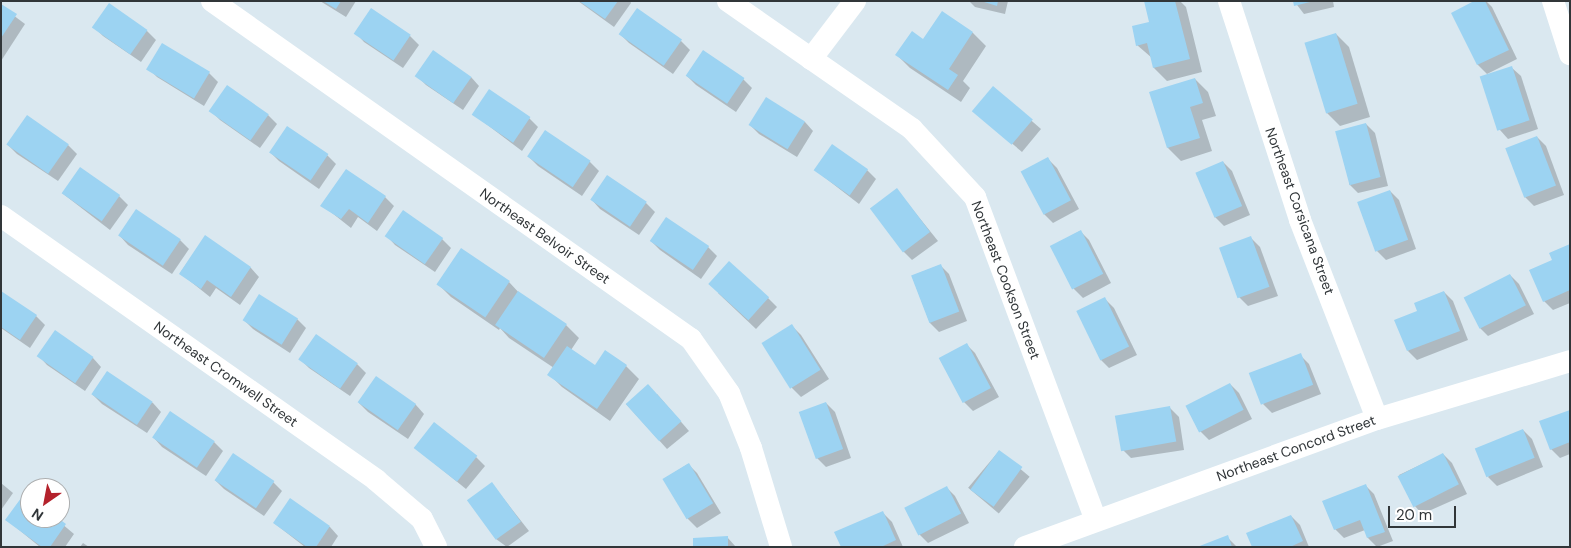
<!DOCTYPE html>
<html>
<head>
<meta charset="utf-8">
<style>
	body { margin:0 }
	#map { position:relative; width:1571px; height:548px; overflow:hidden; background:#dae8f0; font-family:"DM Sans",sans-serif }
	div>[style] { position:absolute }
	.shadow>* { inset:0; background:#0003; transform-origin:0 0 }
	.building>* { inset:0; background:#9cd3f2; transform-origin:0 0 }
	.minor>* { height:22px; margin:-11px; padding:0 11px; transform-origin:11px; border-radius:11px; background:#fff }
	span { translate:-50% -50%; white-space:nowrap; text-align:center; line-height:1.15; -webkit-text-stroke:4px #fff; paint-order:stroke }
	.street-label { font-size:14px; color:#313639 }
	.frame { position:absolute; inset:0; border:2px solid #313639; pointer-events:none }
	.north { position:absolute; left:20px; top:478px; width:50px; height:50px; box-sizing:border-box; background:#fff; border:1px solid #adafb0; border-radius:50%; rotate:213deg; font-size:14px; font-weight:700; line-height:20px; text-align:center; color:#313639 }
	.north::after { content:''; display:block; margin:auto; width:18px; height:22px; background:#b4222c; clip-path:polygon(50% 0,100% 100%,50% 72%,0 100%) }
	.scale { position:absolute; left:1388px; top:506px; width:68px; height:22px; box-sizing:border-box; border:2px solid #313639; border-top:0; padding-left:6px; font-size:15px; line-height:18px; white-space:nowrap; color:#313639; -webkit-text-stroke:4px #fff; paint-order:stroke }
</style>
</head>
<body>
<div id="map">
	<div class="shadow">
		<i style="clip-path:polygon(320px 1px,356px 1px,346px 17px)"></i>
		<i style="clip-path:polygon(578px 1px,630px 1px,631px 3px,614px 27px)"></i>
		<i style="clip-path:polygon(969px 1px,1008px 1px,1005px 14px,975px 7px)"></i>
		<i style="clip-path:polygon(1145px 1px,1180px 1px,1186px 7px,1202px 72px,1167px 81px,1154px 68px,1152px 58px,1137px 45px,1151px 23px)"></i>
		<i style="clip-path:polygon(1294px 1px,1333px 1px,1334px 7px,1304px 14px)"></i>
		<i style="clip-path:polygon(1477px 1px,1486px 1px,1492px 7px,1517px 59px,1487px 74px,1478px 65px,1453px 13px)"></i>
		<i style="clip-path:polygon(1px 6px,25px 24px,1px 61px)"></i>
		<i style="clip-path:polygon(371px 10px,410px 36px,419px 45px,403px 68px,364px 42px,356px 33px)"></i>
		<i style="clip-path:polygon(942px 13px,973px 33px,986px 46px,963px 81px,970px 88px,961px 102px,910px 68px,897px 55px,924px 41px)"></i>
		<i style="clip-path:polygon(94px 27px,147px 31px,156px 40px,141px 62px,103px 36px)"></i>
		<i style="clip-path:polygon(620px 34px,681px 41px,690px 50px,673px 74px,629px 43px)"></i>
		<i style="clip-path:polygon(1336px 34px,1349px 47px,1370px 117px,1340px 126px,1327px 113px)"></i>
		<i style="clip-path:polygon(148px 68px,209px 73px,218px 82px,204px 106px,157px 77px)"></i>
		<i style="clip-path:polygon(1512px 68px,1521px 76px,1538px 129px,1508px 139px,1500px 130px,1482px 78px)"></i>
		<i style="clip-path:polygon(417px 76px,471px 77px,479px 86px,463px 110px,426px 85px)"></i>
		<i style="clip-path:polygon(687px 76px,743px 79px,752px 88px,736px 112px,696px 85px)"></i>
		<i style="clip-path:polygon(1195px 79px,1208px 92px,1216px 116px,1202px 120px,1212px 151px,1181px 161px,1168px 148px,1151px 93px)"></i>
		<i style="clip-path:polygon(993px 87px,1041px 129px,1022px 152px,983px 119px)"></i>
		<i style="clip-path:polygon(490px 91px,529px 118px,538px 127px,522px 151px,473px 114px)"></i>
		<i style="clip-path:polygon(211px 111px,268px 115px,277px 124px,260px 148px,220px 120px)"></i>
		<i style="clip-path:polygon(805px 122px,813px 131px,797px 157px,759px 134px,750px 125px)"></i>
		<i style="clip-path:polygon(1366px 124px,1375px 133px,1388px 186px,1358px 193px,1349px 184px)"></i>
		<i style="clip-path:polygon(1537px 137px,1546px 146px,1564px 195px,1534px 206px,1525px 197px)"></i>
		<i style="clip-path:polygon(8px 145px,68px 145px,77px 154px,58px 181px,17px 154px)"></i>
		<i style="clip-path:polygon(270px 152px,327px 155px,336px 164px,319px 189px,279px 161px)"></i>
		<i style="clip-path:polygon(529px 157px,590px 162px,599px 171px,582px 196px,538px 166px)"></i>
		<i style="clip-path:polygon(1048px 159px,1057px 168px,1079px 209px,1053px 223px,1044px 214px)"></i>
		<i style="clip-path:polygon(1223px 162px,1232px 171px,1250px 215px,1224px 226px,1215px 217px,1197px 173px)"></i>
		<i style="clip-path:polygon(815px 170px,867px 170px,876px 179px,859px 204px)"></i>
		<i style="clip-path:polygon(346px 171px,385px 197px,394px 206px,377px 231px,358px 217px,351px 228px,322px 205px)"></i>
		<i style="clip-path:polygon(897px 190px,938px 241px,912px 260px,903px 251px)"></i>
		<i style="clip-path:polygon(1390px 191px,1399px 200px,1416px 249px,1386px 260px,1377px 251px)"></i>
		<i style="clip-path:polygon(62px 193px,119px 196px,128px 205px,110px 230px)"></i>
		<i style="clip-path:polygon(592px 200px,646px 203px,655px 212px,639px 235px,600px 209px)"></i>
		<i style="clip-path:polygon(403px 212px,442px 239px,451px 248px,435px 272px,395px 245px,387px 236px)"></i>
		<i style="clip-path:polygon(1080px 231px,1089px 240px,1111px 283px,1083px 298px,1074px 289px,1052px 246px)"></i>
		<i style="clip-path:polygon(120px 236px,180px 240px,189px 249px,172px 274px,128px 245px)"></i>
		<i style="clip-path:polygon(205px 237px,251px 268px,259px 277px,240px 305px,216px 288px,210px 297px,180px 273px)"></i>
		<i style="clip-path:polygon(1251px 238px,1260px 247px,1278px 296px,1248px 306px,1239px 297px)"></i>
		<i style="clip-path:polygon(651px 241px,708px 247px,717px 256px,701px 279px,660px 250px)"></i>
		<i style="clip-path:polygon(1570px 246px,1570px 303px,1553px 310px,1544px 301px,1553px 261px)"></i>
		<i style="clip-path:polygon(461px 250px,509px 282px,522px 296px,566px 325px,579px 338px,571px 350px,595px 367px,626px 366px,639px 379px,610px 421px,562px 387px,549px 374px,554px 368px,509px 338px,500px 328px,499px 330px,451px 297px,438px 284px)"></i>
		<i style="clip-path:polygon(940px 265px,949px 274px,967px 321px,939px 332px,930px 323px,912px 276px)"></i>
		<i style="clip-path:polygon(1510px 275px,1519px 284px,1534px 314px,1488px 336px,1479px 327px)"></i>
		<i style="clip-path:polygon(1px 292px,36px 316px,45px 325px,30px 348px,1px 328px)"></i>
		<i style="clip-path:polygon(1444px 292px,1453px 301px,1468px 340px,1417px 360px,1408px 351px,1419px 312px)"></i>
		<i style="clip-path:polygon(718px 293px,768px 298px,777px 307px,756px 329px)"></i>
		<i style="clip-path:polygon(1105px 299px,1114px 308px,1137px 355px,1109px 368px,1100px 359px)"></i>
		<i style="clip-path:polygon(297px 319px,306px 328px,290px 353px,253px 329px,244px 320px)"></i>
		<i style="clip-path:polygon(792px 326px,801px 335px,829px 379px,801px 397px,792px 388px)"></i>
		<i style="clip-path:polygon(55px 332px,93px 358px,101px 367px,85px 391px,47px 365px,39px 356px)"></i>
		<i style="clip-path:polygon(966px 344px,975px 353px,999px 397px,973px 411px,964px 402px)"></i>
		<i style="clip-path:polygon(1300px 355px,1309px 364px,1321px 394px,1272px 413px,1263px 404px)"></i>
		<i style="clip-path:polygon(300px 359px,357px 364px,366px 373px,350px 396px,309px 368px)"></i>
		<i style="clip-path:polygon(108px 373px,153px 403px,161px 412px,147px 433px,102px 404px,93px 395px)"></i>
		<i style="clip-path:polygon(376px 378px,416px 405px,424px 414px,408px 439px,368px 412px,359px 403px)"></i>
		<i style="clip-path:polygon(1230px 384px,1239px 393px,1252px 419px,1209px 440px,1200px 431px)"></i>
		<i style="clip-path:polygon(657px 394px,689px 431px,667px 449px,626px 404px)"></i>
		<i style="clip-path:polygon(826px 403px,835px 412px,851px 458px,826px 467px,817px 458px)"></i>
		<i style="clip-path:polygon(1170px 408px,1179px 417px,1184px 450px,1131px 458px,1122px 449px)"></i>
		<i style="clip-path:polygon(1570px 411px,1570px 454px,1560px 458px,1551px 449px)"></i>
		<i style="clip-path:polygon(1523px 430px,1532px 439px,1543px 467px,1497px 486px,1488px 477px)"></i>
		<i style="clip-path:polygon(154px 438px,214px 442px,223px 451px,206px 476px,162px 447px)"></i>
		<i style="left:999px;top:451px;width:40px;height:48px;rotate:40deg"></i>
		<i style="clip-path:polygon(1443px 454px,1452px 463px,1467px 494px,1422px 514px,1414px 505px,1399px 475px)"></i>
		<i style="clip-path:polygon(424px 455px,476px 457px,485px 466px,466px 489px)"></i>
		<i style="clip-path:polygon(688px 464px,697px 473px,721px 513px,697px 528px,688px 519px,664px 479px)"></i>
		<i style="clip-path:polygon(215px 480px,273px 482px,282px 491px,264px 516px,224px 489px)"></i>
		<i style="clip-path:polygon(1px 483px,13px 493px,1px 510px)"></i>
		<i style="clip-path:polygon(492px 484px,529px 531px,507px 547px,496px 539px)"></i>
		<i style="clip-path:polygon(1365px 485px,1374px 494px,1393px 541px,1377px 547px,1368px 538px,1365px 530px,1344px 538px,1335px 529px)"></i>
		<i style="clip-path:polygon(946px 487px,955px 496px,969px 523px,928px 543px,919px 534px)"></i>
		<i style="clip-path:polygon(30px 500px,30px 518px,55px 518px,74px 534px,65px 547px,40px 547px,7px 520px)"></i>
		<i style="clip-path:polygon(883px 513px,892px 522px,903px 547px,842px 547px)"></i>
		<i style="clip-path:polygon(1291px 516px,1300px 525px,1309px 547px,1253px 547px)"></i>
		<i style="clip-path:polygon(274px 523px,330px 527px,338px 536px,331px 547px,305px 547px)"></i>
		<i style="clip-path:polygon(727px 537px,736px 547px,695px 547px)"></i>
		<i style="clip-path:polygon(1227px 537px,1237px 547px,1201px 547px)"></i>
		<i style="clip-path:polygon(83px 543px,89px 547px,80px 547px)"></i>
	</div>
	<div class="building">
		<i style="clip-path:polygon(323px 1px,341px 1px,336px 9px)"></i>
		<i style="clip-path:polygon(579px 1px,618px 1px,605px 19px)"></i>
		<i style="clip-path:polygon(981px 1px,998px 1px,997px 6px)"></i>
		<i style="clip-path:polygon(1144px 1px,1175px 1px,1190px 59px,1153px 68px,1147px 43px,1136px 46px,1132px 26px,1149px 22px)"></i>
		<i style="clip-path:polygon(1293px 1px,1310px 1px,1310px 2px,1294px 6px)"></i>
		<i style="clip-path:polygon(1474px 1px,1485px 1px,1509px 50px,1477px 65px,1451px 13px)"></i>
		<i style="left:109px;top:3px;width:47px;height:30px;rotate:35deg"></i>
		<i style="clip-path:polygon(1px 4px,17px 14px,1px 38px)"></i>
		<i style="left:371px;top:8px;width:48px;height:31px;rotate:34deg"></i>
		<i style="left:637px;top:8px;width:55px;height:32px;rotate:35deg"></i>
		<i style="clip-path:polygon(942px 11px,973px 32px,949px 69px,958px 75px,948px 90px,895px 55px,912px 31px,923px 39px)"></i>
		<i style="left:1336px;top:33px;width:74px;height:33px;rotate:73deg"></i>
		<i style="left:162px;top:43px;width:56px;height:31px;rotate:31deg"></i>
		<i style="left:433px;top:50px;width:47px;height:32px;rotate:35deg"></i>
		<i style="left:703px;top:50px;width:50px;height:31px;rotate:34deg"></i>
		<i style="left:1512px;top:66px;width:57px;height:34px;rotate:72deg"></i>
		<i style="clip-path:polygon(1195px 78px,1203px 103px,1190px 107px,1200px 138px,1167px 148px,1149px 92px)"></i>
		<i style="left:227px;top:85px;width:51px;height:32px;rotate:35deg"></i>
		<i style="left:993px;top:86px;width:52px;height:33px;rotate:40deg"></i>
		<i style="left:489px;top:89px;width:50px;height:31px;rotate:34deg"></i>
		<i style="left:766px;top:97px;width:46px;height:33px;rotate:32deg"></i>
		<i style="left:27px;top:115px;width:51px;height:36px;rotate:35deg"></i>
		<i style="left:1366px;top:123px;width:56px;height:32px;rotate:75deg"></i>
		<i style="left:287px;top:126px;width:50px;height:32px;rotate:34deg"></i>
		<i style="left:545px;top:130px;width:55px;height:32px;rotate:34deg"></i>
		<i style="left:1537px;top:136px;width:53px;height:34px;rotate:69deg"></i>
		<i style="left:832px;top:144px;width:44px;height:32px;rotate:35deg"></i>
		<i style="left:1048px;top:157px;width:49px;height:31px;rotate:62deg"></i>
		<i style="left:1223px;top:161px;width:49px;height:30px;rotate:67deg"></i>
		<i style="left:80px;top:167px;width:49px;height:32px;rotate:35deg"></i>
		<i style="clip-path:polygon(346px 169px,386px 196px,368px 223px,349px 209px,341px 219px,320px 206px)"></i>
		<i style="left:607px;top:175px;width:48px;height:30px;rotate:34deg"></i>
		<i style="left:897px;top:188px;width:55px;height:34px;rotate:53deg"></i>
		<i style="left:1390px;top:190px;width:53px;height:35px;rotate:70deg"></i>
		<i style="left:136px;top:209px;width:54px;height:32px;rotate:34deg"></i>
		<i style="left:403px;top:210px;width:49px;height:32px;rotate:35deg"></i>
		<i style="left:666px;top:217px;width:52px;height:29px;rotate:34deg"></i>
		<i style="left:1081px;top:230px;width:49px;height:35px;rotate:63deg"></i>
		<i style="clip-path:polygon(205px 235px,251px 267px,231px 297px,207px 280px,201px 289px,179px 274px)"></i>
		<i style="left:1251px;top:236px;width:54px;height:34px;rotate:70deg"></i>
		<i style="clip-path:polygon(1570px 244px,1570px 290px,1543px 302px,1529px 270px,1552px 260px,1549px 253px)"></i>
		<i style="left:461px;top:248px;width:59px;height:44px;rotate:34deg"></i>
		<i style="left:729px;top:261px;width:54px;height:31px;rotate:42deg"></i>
		<i style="left:941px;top:264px;width:51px;height:32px;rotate:69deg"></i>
		<i style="left:1510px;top:274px;width:35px;height:52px;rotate:63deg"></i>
		<i style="clip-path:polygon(1px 291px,37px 315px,20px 340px,1px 327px)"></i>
		<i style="left:518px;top:291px;width:59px;height:41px;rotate:34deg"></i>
		<i style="clip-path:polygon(1444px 291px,1460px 331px,1407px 351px,1394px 320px,1417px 311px,1414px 303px)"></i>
		<i style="left:259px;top:294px;width:46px;height:31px;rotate:32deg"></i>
		<i style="left:1105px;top:297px;width:55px;height:32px;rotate:64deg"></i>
		<i style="left:792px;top:324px;width:54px;height:36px;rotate:58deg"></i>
		<i style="left:55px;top:330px;width:47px;height:32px;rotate:35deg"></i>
		<i style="left:316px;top:334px;width:51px;height:31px;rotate:35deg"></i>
		<i style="left:967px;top:343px;width:51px;height:32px;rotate:62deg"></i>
		<i style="clip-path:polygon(567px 346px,595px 365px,605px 350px,627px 365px,597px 409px,547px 375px)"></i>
		<i style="left:1301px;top:353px;width:34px;height:56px;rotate:69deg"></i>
		<i style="left:107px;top:371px;width:55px;height:28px;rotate:34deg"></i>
		<i style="left:376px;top:376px;width:49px;height:32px;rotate:35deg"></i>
		<i style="left:1230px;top:383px;width:30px;height:50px;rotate:63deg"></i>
		<i style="left:648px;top:384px;width:50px;height:30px;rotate:48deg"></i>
		<i style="left:826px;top:402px;width:50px;height:29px;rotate:70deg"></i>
		<i style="left:1170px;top:406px;width:36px;height:56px;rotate:80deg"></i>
		<i style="clip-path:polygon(1570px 410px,1570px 442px,1550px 450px,1539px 421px)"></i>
		<i style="left:170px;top:411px;width:54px;height:32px;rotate:34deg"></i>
		<i style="left:434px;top:422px;width:55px;height:33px;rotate:38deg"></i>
		<i style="left:1523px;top:429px;width:31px;height:52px;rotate:68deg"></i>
		<i style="left:999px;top:450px;width:29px;height:49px;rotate:36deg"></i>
		<i style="left:233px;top:453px;width:50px;height:33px;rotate:34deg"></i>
		<i style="left:1443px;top:453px;width:35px;height:51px;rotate:63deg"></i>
		<i style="left:689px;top:463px;width:47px;height:31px;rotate:59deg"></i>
		<i style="left:492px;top:482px;width:49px;height:31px;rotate:54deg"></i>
		<i style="clip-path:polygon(1366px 484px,1385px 532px,1367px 538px,1360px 520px,1334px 530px,1322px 501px)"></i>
		<i style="left:947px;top:486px;width:31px;height:48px;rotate:63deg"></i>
		<i style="clip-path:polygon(24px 494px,30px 499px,30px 518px,58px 518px,66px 524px,50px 547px,42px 547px,5px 520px)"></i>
		<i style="clip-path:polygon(290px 498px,330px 526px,316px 547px,307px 547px,273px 523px)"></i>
		<i style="clip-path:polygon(883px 511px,896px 540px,881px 547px,841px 547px,834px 532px)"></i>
		<i style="clip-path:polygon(1291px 515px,1303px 541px,1290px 547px,1252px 547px,1246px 533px)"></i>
		<i style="clip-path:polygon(1228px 535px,1232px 547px,1197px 547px)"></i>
		<i style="clip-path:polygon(728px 536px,728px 547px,693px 547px,693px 538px)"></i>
	</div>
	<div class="minor">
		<i style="left:212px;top:1px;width:586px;rotate:35.21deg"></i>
		<i style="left:691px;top:339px;width:66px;rotate:54.9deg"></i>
		<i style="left:729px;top:393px;width:59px;rotate:68.2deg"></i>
		<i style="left:751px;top:448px;width:103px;rotate:73.1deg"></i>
		<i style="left:728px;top:1px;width:224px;rotate:34.8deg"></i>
		<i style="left:912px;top:129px;width:93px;rotate:47.2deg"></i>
		<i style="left:975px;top:197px;width:345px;rotate:69.5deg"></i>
		<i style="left:1229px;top:1px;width:230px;rotate:72deg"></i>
		<i style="left:1300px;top:220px;width:213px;rotate:68.8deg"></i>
		<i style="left:1553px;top:1px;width:56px;rotate:72.2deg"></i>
		<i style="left:811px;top:59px;width:73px;rotate:-52.8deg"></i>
		<i style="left:1px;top:216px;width:459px;rotate:35.1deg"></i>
		<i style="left:376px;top:480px;width:60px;rotate:40.3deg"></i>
		<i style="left:422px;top:519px;width:31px;rotate:63deg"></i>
		<i style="left:1025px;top:547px;width:375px;rotate:-20deg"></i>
		<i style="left:1377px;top:419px;width:202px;rotate:-16.7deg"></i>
	</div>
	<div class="street-label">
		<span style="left:1300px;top:211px;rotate:70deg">Northeast Corsicana Street</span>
		<span style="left:545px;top:236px;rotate:35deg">Northeast Belvoir Street</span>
		<span style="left:1006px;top:280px;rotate:69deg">Northeast Cookson Street</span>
		<span style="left:226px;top:374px;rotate:35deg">Northeast Cromwell Street</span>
		<span style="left:1296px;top:448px;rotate:-20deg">Northeast Concord Street</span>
	</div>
	<div class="frame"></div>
	<div class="north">N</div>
	<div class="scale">20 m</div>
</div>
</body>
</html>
